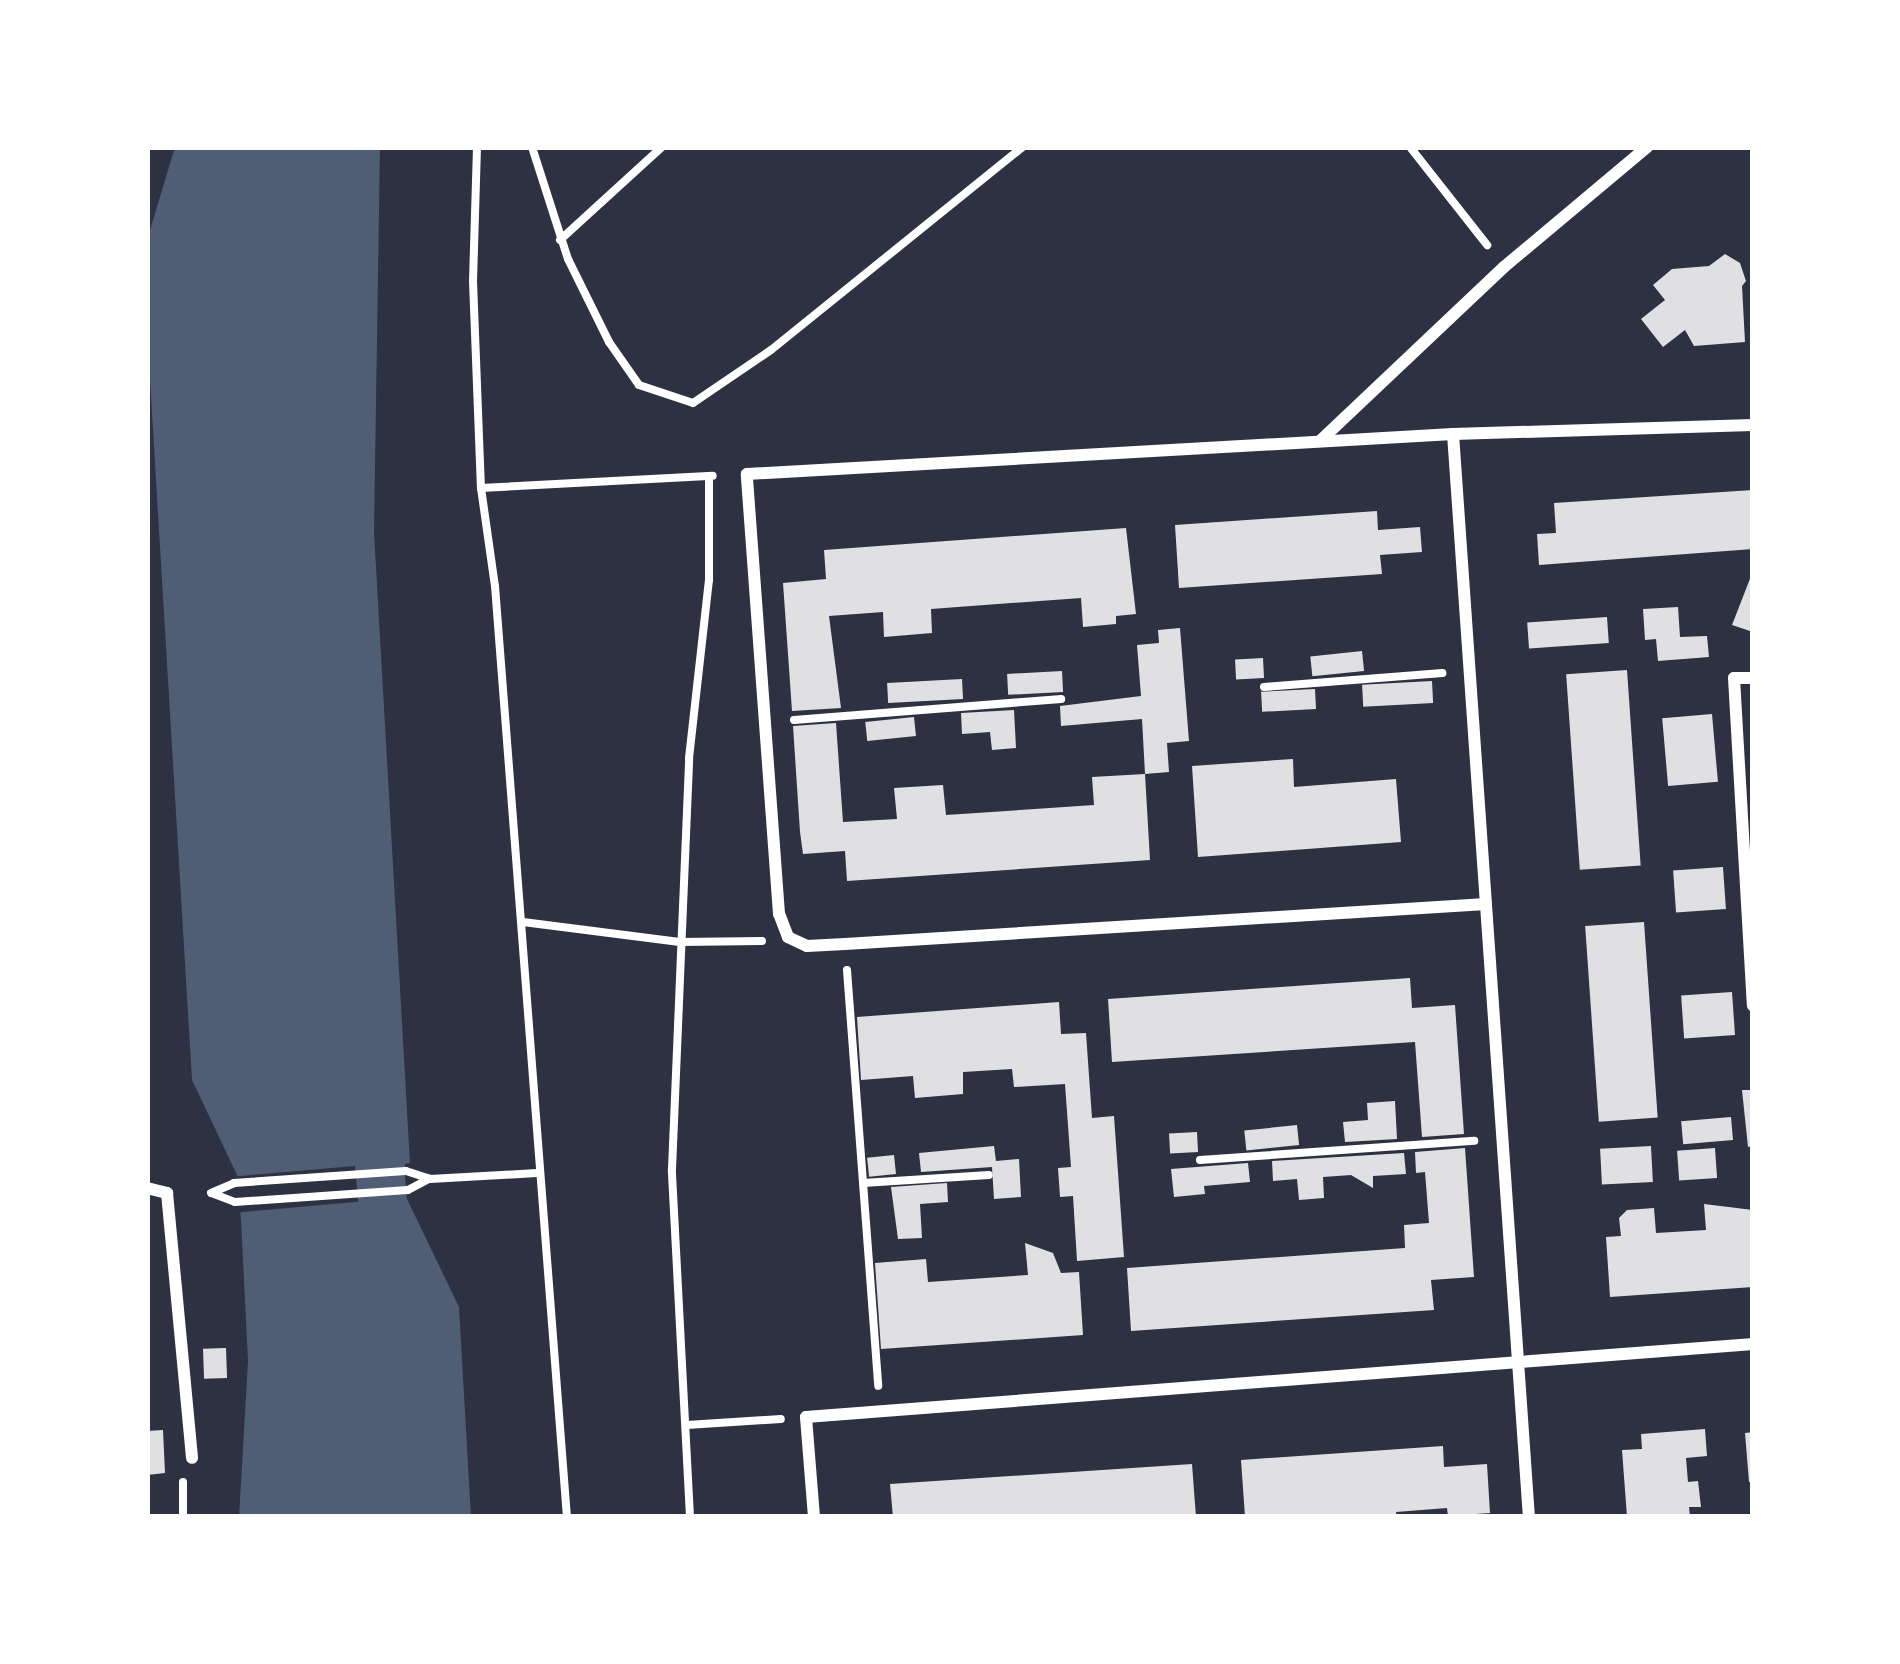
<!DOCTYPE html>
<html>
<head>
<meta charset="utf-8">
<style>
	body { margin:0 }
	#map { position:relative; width:1900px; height:1664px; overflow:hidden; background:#2d3142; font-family:Helvetica,sans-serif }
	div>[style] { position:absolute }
	.water>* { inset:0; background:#4f5d75 }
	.pier>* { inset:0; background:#2d3142; transform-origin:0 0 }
	.building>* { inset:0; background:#e0e0e3; transform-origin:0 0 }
	.path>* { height:8px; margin:-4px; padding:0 4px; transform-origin:4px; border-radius:4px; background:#fff }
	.minor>* { height:12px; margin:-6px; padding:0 6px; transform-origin:6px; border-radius:6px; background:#fff }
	span { translate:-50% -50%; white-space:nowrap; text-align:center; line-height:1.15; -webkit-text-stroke:10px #fff; paint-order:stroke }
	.frame { position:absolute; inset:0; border:150px solid #fff; pointer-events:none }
</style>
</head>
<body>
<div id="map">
	<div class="water">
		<i style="clip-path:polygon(175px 147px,380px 147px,374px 532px,410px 1163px,405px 1164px,405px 1177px,407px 1199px,459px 1307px,471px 1517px,239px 1517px,248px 1361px,241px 1220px,237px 1175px,192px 1080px,148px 347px,147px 240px)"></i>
	</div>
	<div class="pier">
		<i style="left:355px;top:1166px;width:36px;height:121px;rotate:85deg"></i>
	</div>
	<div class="building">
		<i style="clip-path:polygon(1725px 254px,1740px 263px,1746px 281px,1742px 286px,1745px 342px,1694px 346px,1685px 330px,1663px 347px,1641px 319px,1665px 300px,1653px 285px,1672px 269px,1709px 266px)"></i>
		<i style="clip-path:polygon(1753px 490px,1753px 549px,1539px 565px,1537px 534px,1556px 533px,1554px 503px)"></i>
		<i style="clip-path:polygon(1377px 511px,1378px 530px,1420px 527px,1422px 552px,1380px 555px,1382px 574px,1179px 588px,1175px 525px)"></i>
		<i style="clip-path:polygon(1126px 528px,1136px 614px,1116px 616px,1116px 624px,1083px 627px,1081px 598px,931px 609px,932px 633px,884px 637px,883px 612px,829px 616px,841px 708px,792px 711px,783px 583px,826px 579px,824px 550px)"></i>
		<i style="clip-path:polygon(1753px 571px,1753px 632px,1732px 625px)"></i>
		<i style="clip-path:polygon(1678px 607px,1680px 637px,1707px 636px,1709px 657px,1658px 661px,1656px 639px,1645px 640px,1643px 609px)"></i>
		<i style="left:1607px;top:617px;width:26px;height:80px;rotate:86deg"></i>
		<i style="clip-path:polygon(1180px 628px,1189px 741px,1167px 743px,1169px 772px,1145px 774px,1142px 719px,1061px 726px,1060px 706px,1141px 696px,1137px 645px,1159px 643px,1158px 630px)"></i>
		<i style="left:1362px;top:651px;width:20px;height:52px;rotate:84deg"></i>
		<i style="left:1263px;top:658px;width:20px;height:28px;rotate:87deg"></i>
		<i style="left:1627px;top:670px;width:196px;height:61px;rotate:86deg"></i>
		<i style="left:1062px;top:671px;width:21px;height:55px;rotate:87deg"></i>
		<i style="left:962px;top:679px;width:20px;height:75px;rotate:87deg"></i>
		<i style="left:1432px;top:681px;width:22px;height:70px;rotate:87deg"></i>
		<i style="left:1315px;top:689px;width:20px;height:54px;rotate:87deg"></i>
		<i style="clip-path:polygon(1014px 710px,1016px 748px,992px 750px,990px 732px,962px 734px,961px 713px)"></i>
		<i style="left:1712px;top:714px;width:68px;height:50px;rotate:85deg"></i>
		<i style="left:914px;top:717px;width:19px;height:49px;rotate:84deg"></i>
		<i style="clip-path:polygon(836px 723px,843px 822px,897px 819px,894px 788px,943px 785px,946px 815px,1094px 805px,1092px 777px,1145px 774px,1150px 860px,847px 881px,845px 851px,803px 854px,800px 832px,793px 726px)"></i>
		<i style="clip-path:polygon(1293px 759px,1294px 787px,1396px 779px,1401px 842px,1198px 857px,1192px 766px)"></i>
		<i style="left:1723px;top:867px;width:42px;height:50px;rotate:86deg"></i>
		<i style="left:1644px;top:922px;width:196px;height:59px;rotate:86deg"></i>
		<i style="clip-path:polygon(1410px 978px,1412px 1008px,1455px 1005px,1464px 1134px,1422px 1137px,1415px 1042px,1112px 1062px,1108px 999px)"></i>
		<i style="left:1732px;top:992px;width:43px;height:51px;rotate:86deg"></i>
		<i style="clip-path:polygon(1059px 1002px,1061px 1034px,1086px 1033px,1092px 1118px,1114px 1116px,1124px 1257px,1077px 1261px,1073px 1196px,1060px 1197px,1058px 1168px,1071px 1167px,1065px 1084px,1014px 1087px,1012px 1069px,963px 1072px,963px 1094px,915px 1098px,913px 1076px,861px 1080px,857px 1017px)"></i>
		<i style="clip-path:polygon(1742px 1090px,1753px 1090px,1753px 1146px,1748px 1147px)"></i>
		<i style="clip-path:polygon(1395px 1101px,1397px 1139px,1345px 1142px,1343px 1122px,1368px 1120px,1367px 1103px)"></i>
		<i style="left:1731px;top:1117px;width:23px;height:50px;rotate:85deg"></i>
		<i style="left:1297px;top:1125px;width:20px;height:53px;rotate:84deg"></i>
		<i style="left:1197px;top:1132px;width:20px;height:28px;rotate:87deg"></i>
		<i style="clip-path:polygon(994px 1146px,996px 1161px,1019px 1159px,1021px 1197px,994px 1199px,992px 1167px,921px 1172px,919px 1153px)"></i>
		<i style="left:1651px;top:1146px;width:36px;height:51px;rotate:87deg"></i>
		<i style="clip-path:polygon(1465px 1148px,1474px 1277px,1431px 1280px,1434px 1310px,1131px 1331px,1127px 1268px,1405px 1248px,1404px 1225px,1429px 1223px,1425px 1172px,1416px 1173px,1415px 1152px)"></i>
		<i style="left:1715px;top:1148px;width:30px;height:38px;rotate:86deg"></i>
		<i style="clip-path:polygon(1404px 1153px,1406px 1174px,1373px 1176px,1373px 1188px,1351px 1175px,1323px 1177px,1324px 1198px,1299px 1200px,1297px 1179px,1273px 1181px,1272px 1161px)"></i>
		<i style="left:894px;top:1155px;width:19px;height:27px;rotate:84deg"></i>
		<i style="clip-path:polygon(1248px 1163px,1250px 1182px,1204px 1186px,1205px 1194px,1174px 1197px,1171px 1169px)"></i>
		<i style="clip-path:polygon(947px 1183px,948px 1202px,920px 1204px,922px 1238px,898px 1239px,891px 1187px)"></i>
		<i style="clip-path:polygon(1704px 1204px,1753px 1210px,1753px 1287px,1610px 1297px,1606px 1237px,1621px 1236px,1619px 1218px,1627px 1210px,1654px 1208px,1656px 1233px,1706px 1230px)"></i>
		<i style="clip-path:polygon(1025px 1243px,1053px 1253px,1061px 1273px,1079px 1272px,1083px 1335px,881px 1349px,875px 1263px,926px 1259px,928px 1282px,1028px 1275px)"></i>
		<i style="left:226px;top:1348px;width:30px;height:23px;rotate:88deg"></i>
		<i style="clip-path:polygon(1705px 1429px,1707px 1456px,1686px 1458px,1688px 1482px,1698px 1481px,1701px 1507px,1689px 1507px,1690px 1517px,1627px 1517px,1622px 1450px,1642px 1449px,1641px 1434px)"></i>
		<i style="clip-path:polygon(163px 1430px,165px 1473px,147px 1475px,147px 1431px)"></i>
		<i style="clip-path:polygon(1753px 1432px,1753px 1482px,1749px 1482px,1745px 1433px)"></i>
		<i style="clip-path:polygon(1443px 1446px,1444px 1467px,1487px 1464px,1490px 1513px,1448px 1516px,1447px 1508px,1396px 1512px,1397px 1517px,1245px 1517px,1241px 1460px)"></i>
		<i style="clip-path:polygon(1192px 1464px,1196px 1517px,893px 1517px,890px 1484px)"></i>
	</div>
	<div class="path">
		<i style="left:477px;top:147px;width:134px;rotate:91.7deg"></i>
		<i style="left:473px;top:281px;width:207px;rotate:87.8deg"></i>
		<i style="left:481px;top:488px;width:99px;rotate:81.9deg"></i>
		<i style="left:495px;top:586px;width:934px;rotate:85.58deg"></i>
		<i style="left:532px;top:147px;width:118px;rotate:72.2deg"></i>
		<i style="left:568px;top:259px;width:93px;rotate:63.7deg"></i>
		<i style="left:609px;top:342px;width:52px;rotate:55.1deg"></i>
		<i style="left:639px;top:385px;width:57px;rotate:18.4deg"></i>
		<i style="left:693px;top:403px;width:94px;rotate:-34.2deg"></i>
		<i style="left:771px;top:350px;width:324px;rotate:-38.9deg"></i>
		<i style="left:1410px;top:147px;width:125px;rotate:51.8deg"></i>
		<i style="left:560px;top:240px;width:138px;rotate:-42.4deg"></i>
		<i style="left:481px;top:488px;width:232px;rotate:-3deg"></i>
		<i style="left:1264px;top:687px;width:179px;rotate:-4.5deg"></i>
		<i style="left:794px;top:720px;width:268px;rotate:-4.5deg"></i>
		<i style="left:523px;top:922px;width:158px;rotate:7.3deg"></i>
		<i style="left:680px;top:942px;width:82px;rotate:-0.7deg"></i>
		<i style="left:847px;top:970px;width:417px;rotate:85.7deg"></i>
		<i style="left:1200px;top:1160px;width:275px;rotate:-4deg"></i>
		<i style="left:863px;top:1183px;width:126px;rotate:-3.6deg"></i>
		<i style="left:211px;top:1193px;width:25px;rotate:-23deg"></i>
		<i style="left:234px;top:1183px;width:172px;rotate:-4deg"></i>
		<i style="left:406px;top:1171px;width:25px;rotate:18deg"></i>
		<i style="left:430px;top:1179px;width:107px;rotate:-3.2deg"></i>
		<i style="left:214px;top:1194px;width:22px;rotate:21deg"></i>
		<i style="left:235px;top:1202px;width:173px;rotate:-4deg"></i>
		<i style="left:408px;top:1190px;width:24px;rotate:-28deg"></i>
		<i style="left:687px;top:1425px;width:94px;rotate:-3.7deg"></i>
		<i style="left:183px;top:1517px;width:35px;rotate:-90deg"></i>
		<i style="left:690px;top:1517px;width:348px;rotate:-93deg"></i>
		<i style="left:672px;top:1169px;width:411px;rotate:-87.6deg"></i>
		<i style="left:689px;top:758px;width:179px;rotate:-83.6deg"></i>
		<i style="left:709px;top:580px;width:104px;rotate:-90deg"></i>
	</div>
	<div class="minor">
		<i style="left:1453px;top:434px;width:1086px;rotate:85.99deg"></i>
		<i style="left:1321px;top:440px;width:252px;rotate:-43.4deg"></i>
		<i style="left:1504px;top:267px;width:187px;rotate:-40deg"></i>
		<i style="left:1753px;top:678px;width:19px;rotate:180deg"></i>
		<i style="left:1734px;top:678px;width:328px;rotate:86.7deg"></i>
		<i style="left:1486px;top:904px;width:642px;rotate:176.43deg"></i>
		<i style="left:845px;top:944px;width:38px;rotate:177deg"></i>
		<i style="left:807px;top:946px;width:21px;rotate:-155deg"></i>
		<i style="left:788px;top:937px;width:25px;rotate:-111deg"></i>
		<i style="left:779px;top:914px;width:441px;rotate:-94.2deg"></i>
		<i style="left:747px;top:474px;width:707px;rotate:-3.24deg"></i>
		<i style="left:1453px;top:434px;width:300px;rotate:-1.7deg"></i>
		<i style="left:147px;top:1188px;width:21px;rotate:14deg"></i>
		<i style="left:167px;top:1193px;width:266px;rotate:84.6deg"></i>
		<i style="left:814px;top:1517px;width:100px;rotate:-94.6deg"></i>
		<i style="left:806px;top:1417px;width:950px;rotate:-4.41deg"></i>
	</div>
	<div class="frame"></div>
</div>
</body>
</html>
